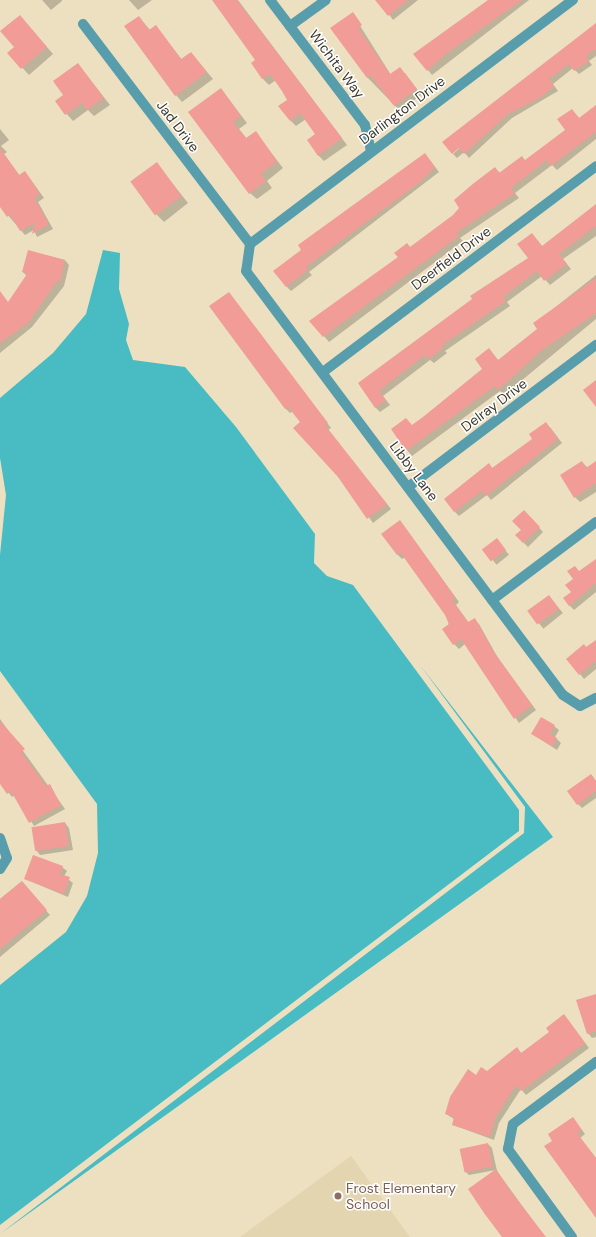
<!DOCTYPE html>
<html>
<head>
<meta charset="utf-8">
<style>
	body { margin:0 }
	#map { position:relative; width:596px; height:1237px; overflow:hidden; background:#ece0c1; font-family:"DM Sans",sans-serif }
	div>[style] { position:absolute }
	.built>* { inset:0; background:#e3d5af }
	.water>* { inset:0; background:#49bbc2 }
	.shadow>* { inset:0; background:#0003; transform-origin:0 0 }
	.building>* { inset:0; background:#f19c97; transform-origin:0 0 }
	.minor>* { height:10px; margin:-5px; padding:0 5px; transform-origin:5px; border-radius:5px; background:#589dab }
	.dots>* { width:11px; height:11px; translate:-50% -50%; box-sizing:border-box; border:2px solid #fff; border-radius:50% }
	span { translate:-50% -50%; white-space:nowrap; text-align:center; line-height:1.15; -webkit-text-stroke:3px #fff; paint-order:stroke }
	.street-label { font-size:14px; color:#3a362a }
	.education-label { font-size:14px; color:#785e54 }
	.left { translate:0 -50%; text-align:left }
</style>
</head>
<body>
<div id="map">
	<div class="built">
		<i style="clip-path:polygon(351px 1156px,410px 1237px,240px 1237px)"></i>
	</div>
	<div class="water">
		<i style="clip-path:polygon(103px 250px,120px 253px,119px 289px,129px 324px,126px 340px,133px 360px,185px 367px,236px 427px,315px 534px,314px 563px,327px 576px,353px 585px,519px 810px,519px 831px,0 1225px,0 985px,66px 932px,87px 896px,98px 853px,97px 804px,0 671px,0 555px,6px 495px,0 458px,0 398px,53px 353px,86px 314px)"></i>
		<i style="clip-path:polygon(420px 665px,553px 837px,0 1234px,524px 833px,525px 807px)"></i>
	</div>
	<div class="shadow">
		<i style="clip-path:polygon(42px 0,62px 0,62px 1px,51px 10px)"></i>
		<i style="clip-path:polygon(129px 0,152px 0,138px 10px)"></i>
		<i style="clip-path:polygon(213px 0,238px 0,347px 145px,324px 161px,318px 155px,317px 135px,306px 119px,296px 126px,290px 120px,288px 100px,276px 80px,269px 85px,263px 79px,253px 64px,257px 61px)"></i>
		<i style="clip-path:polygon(379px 0,418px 0,393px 20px)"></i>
		<i style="clip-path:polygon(489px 0,529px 0,432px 75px,415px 54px)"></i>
		<i style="clip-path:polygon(352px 13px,391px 75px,405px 73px,421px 95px,400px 111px,367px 77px)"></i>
		<i style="clip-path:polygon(20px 16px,53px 54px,29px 75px,9px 53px,16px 48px)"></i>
		<i style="clip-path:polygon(139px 17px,150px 30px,156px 26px,182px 60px,191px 53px,213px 79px,182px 102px,176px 95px)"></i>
		<i style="clip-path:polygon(596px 24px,596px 56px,589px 61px,592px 65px,579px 74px,573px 68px,553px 84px,558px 91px,512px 118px,469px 158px,464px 152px,457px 158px,453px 154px)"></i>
		<i style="clip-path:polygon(78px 64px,110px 105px,94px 116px,88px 110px,73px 121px,56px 102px,65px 95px)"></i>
		<i style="clip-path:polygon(221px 89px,247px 123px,239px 129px,247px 139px,255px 132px,283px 168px,267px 181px,272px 188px,257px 199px,250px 193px)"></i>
		<i style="clip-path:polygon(596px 107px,596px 139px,557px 170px,552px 165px,515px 193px,519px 198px,460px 238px,463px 241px,329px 342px,311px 321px,399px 258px,407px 244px,411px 248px,453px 216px,495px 168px,500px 173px,525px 161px,566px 130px,572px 110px,580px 119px)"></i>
		<i style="clip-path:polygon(0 129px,9px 140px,1px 146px,7px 152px,4px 154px,20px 176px,25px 172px,29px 177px,44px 198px,38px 202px,53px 229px,37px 237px,34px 230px,25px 235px,0 206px)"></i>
		<i style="clip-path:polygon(429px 159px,439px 172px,309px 272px,312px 275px,291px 291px,286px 286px,275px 271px)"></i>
		<i style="clip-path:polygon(157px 164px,188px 203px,164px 222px,157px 215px)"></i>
		<i style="clip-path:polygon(596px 206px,596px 236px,563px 259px,571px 269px,550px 285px,542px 276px,507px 302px,510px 306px,445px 351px,447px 353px,434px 363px,430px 360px,383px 396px,390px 405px,380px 412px,376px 408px,359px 384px,529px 258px,532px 234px,543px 247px)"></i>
		<i style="clip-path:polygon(29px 251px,65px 260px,69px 265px,64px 286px,32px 327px,0 353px,0 297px,9px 303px,27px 276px,23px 272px)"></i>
		<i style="clip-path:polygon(596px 275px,596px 319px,504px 395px,500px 391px,412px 456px,407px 450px,412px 426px,484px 369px,489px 350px,499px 361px,538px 329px,534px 324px)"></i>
		<i style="clip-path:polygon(229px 293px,331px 428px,328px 430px,391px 509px,373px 523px,302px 422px,293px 411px,290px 413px,286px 409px,210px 307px)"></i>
		<i style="clip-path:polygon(550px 427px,562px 443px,491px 500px,487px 495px,459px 516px,455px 512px,446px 499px,489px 464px,493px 469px)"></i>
		<i style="clip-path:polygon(582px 462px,588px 468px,596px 462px,596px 492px,580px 502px,575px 497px)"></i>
		<i style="clip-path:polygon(524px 511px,543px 532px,528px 547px,516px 535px,522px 530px)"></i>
		<i style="clip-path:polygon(404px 526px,459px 602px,456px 605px,469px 623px,474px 619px,479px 624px,498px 658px,536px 710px,519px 723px,465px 644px,459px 649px,454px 644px,446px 614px,405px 557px,402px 559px,397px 554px)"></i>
		<i style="left:497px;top:540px;width:19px;height:16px;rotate:51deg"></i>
		<i style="clip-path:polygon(596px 560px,596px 592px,574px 610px,569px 605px,574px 579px)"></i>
		<i style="left:549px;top:596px;width:22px;height:25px;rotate:51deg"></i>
		<i style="clip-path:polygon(596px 641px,596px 669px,584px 679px,580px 674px,586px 648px)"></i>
		<i style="clip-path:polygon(0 719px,65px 809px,34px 826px,15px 795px,12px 797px,0 782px)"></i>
		<i style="clip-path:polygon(554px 726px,559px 730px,555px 737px,561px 743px,557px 750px,532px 734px)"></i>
		<i style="clip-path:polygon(591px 775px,596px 781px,596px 798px,582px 808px,578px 804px)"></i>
		<i style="clip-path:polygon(65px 823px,69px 828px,73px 850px,40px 855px,36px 850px)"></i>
		<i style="clip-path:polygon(62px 867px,67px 871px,64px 876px,73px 883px,68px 897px,25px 879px)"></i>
		<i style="clip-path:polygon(21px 882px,50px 915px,0 957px,0 899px)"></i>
		<i style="clip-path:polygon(596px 995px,596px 1037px,592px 1038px,588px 1033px)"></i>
		<i style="clip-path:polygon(568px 1020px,589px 1048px,526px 1095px,521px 1089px,499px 1123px,494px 1140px,453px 1125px,454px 1119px,446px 1114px,476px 1076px,487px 1073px,517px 1048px,522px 1054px)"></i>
		<i style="clip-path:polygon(573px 1118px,585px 1134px,580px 1138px,596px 1158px,596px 1216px,554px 1141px)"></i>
		<i style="clip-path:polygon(488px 1144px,492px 1148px,497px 1171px,545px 1237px,504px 1237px,496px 1170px,469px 1175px,464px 1170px)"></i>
	</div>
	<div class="building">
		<i style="clip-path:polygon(212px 0,237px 0,342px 138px,318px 156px,307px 140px,315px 134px,300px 113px,290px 121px,278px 106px,287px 100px,282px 91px,270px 74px,262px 79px,251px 63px,255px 60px)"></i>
		<i style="clip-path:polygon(375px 0,408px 0,388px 16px)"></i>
		<i style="clip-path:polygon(488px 0,522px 0,447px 53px,427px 71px,413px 54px)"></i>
		<i style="clip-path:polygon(353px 12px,362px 25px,358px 28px,390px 74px,400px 67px,417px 89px,394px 106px,370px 75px,367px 78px,330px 28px)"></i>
		<i style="clip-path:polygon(20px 15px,47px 47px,21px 69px,7px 53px,14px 47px,0 31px)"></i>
		<i style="clip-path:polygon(139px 16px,149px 30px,156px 25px,181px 59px,191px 52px,207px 72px,175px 96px,124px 26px)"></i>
		<i style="clip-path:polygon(596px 23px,596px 49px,586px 56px,589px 61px,574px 71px,569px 64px,549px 79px,554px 86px,540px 98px,508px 114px,464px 154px,459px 148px,452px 154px,442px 142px)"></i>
		<i style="clip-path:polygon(78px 63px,104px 98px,87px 110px,82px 103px,65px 115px,55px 101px,63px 95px,53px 81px)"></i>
		<i style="clip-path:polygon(221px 88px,241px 116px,233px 122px,246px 138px,256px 131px,277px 161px,261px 174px,266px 181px,249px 194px,188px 112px)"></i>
		<i style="clip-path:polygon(596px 105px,596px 132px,551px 166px,547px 160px,511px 188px,515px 193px,456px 233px,459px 236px,323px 337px,309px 321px,398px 257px,394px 253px,407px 243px,410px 247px,453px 215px,459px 208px,454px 200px,474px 183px,495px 167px,499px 173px,522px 156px,525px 160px,565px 130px,557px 119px,572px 109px,579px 118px)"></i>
		<i style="clip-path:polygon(0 148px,19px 175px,25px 171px,40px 194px,34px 198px,49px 224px,32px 234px,35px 223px,20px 231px,10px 214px,7px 217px,0 207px)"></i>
		<i style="clip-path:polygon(425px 153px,435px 167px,419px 183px,306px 267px,308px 270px,286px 287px,273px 271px,301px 250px,298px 245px)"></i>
		<i style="left:157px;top:162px;width:42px;height:33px;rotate:54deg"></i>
		<i style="clip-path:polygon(596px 204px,596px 226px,559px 254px,567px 264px,544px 281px,537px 271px,503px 297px,506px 301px,441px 346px,443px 348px,429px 359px,425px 355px,379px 391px,386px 400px,375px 408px,358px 383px,472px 299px,470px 296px,528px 258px,517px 244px,532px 233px,542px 246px)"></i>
		<i style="clip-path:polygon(28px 250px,65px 260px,60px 282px,57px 281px,28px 323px,0 343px,0 291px,8px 302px,27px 274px,22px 272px)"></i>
		<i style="clip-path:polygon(596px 278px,596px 313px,541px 351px,498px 390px,495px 386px,406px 451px,391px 429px,406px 418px,412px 425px,423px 417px,482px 369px,475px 359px,489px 348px,498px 360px,537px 329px,533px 323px)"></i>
		<i style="clip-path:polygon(229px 292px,328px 423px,325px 425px,387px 504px,367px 519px,338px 477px,293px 428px,300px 422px,288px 407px,285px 409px,209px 306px)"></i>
		<i style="clip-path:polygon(596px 380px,596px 407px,583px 390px)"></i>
		<i style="clip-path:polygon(546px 422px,558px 439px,486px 496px,482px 491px,454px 512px,444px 499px,489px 463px,492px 468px,532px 439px,529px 434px)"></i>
		<i style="clip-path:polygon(582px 461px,586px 468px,596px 461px,596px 483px,574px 498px,560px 475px)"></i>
		<i style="clip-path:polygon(524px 510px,540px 527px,523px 543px,515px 535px,521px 530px,512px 521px)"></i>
		<i style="clip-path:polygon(400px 520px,455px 597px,452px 600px,468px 622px,475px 618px,494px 652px,532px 705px,514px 719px,461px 639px,453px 645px,442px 629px,449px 624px,445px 615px,400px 552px,397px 555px,381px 534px)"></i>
		<i style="left:497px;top:538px;width:15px;height:19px;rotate:53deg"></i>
		<i style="clip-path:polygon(596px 559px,596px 583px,569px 606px,563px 598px,571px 592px,565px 585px,573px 579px,567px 571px,575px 566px,579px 571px)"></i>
		<i style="left:549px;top:595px;width:17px;height:27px;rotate:54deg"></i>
		<i style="clip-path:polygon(596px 640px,596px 661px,579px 675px,566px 659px,584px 644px,586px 647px)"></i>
		<i style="clip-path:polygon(541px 717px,555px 725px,550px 734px,557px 738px,552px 746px,531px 734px)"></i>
		<i style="clip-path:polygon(0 721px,25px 749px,21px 752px,46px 786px,50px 784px,61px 805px,29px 823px,11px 791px,7px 794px,0 784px)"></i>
		<i style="clip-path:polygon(591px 774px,596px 781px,596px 791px,577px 805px,567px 791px)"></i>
		<i style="left:65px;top:822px;width:24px;height:34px;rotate:81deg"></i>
		<i style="clip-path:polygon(33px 855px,63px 866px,60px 874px,70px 877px,64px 894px,24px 879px)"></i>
		<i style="clip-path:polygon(22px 881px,47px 910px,0 949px,0 899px)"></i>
		<i style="clip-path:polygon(596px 994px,596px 1031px,587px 1034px,576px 1000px)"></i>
		<i style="clip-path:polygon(564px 1014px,585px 1043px,521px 1091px,516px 1085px,495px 1118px,490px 1137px,452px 1125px,454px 1117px,445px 1114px,450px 1097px,468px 1069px,476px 1075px,481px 1067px,487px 1071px,517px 1047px,521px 1053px,549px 1032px,546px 1028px)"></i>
		<i style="clip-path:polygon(573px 1117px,582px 1130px,577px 1133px,596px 1158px,596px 1218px,544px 1146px,552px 1141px,548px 1134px)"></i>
		<i style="left:488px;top:1143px;width:24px;height:29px;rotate:78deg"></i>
		<i style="clip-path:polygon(496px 1169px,509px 1189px,546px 1237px,502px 1237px,484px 1213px,468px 1189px)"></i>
	</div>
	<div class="minor">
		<i style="left:270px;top:0;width:157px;rotate:52.8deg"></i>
		<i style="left:365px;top:125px;width:26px;rotate:77deg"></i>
		<i style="left:83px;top:24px;width:276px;rotate:52.8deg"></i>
		<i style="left:290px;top:26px;width:44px;rotate:-35.8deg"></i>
		<i style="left:250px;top:244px;width:27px;rotate:98deg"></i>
		<i style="left:246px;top:271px;width:529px;rotate:53.22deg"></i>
		<i style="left:563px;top:695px;width:20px;rotate:33deg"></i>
		<i style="left:580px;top:706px;width:18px;rotate:-27deg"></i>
		<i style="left:250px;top:244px;width:405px;rotate:-37.1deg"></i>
		<i style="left:323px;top:372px;width:342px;rotate:-37deg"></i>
		<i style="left:408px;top:487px;width:236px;rotate:-37.1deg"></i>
		<i style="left:492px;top:600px;width:130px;rotate:-36.9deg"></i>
		<i style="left:0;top:838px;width:21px;rotate:71deg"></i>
		<i style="left:7px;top:858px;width:13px;rotate:122deg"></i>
		<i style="left:572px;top:1237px;width:109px;rotate:-126deg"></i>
		<i style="left:508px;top:1149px;width:25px;rotate:-79deg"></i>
		<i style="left:513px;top:1124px;width:104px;rotate:-36.8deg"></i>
	</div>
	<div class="dots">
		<i style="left:338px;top:1196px;background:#8d6e63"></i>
	</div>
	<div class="street-label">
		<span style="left:337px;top:64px;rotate:53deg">Wichita Way</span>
		<span style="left:402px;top:110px;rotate:-37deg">Darlington Drive</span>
		<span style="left:178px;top:126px;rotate:53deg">Jad Drive</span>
		<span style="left:451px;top:258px;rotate:-37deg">Deerfield Drive</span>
		<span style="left:494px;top:405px;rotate:-37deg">Delray Drive</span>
		<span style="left:414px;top:471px;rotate:53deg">Libby Lane</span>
	</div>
	<div class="education-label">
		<span class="left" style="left:346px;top:1196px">Frost Elementary<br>School</span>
	</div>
</div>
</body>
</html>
